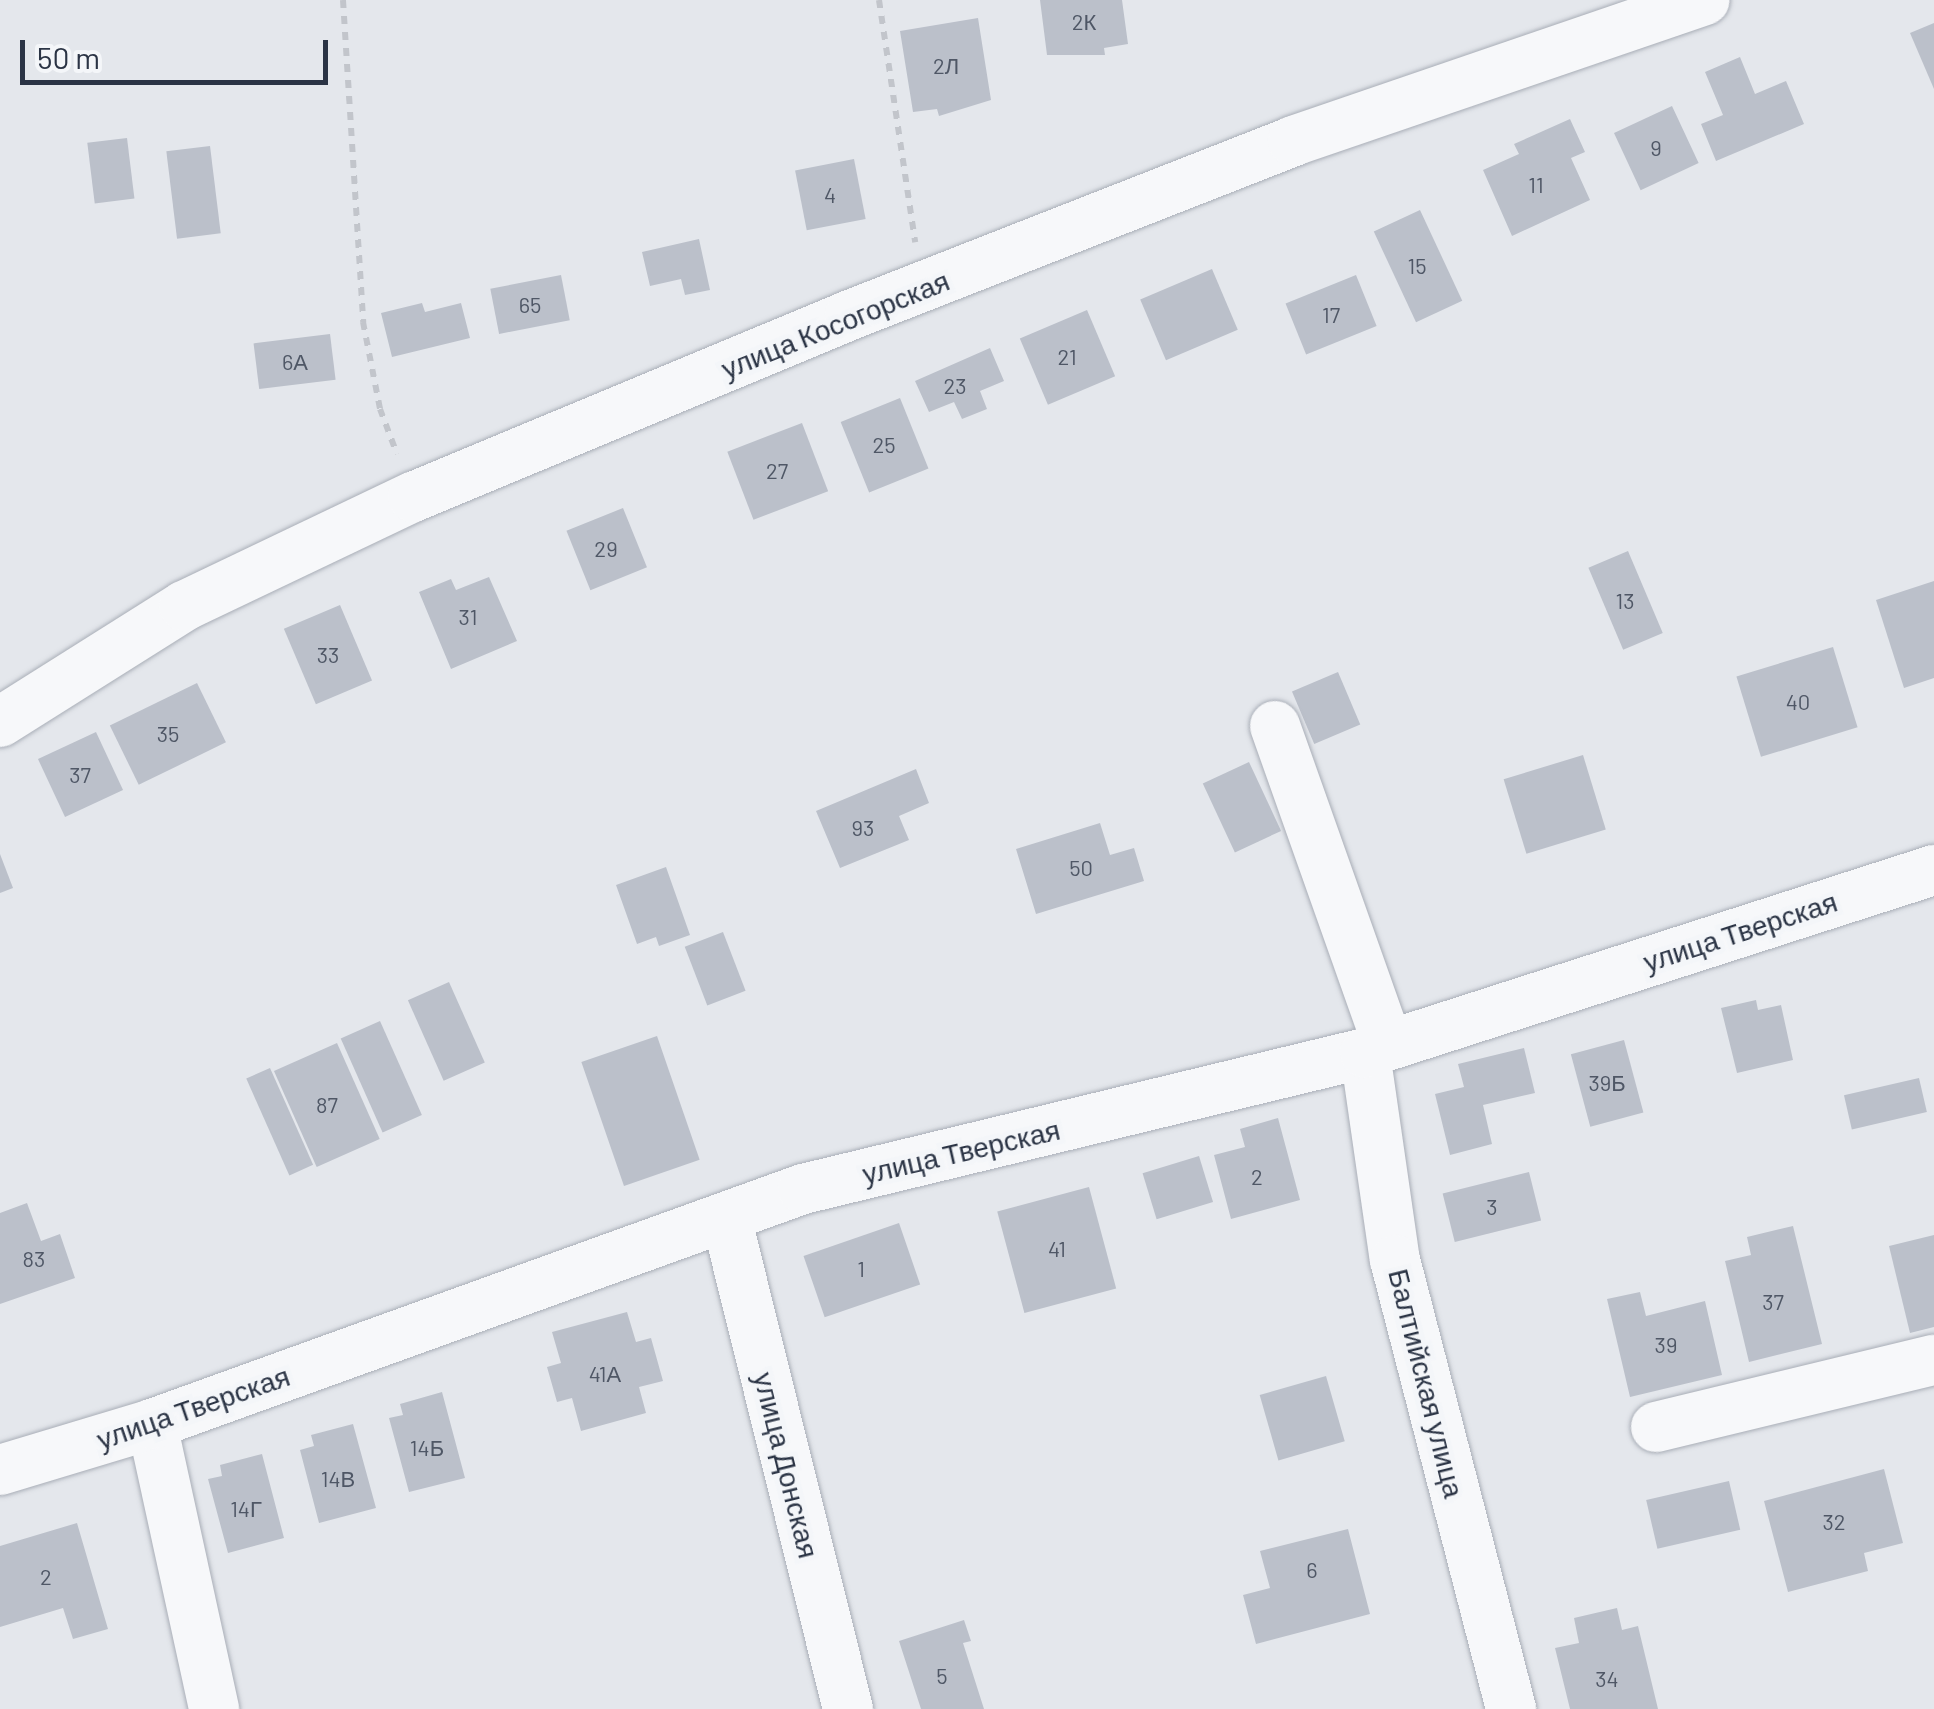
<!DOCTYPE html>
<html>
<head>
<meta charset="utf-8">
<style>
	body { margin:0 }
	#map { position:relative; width:1934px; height:1709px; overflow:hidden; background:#e4e7ec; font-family:Barlow,sans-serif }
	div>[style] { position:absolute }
	.building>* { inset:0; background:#bbc0ca; transform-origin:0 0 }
	.path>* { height:6px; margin-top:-3px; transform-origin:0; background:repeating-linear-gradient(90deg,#c2c5cb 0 8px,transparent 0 16px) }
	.roads { filter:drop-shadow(0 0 2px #a9aeb7) drop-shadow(0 0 2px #a9aeb7) }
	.minor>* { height:50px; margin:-25px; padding:0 25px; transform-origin:25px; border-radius:25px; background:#f7f8fa }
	span { translate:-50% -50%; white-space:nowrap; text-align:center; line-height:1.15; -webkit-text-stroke:10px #f4f6f9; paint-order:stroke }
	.number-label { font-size:22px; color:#4f5766 }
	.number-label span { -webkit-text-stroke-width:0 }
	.street-label { font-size:28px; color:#2b3445 }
	.scale { position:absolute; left:20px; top:40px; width:308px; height:45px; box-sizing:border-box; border:5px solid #2b3445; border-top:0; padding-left:12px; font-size:30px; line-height:35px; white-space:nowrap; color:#2b3445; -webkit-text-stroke:8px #f4f6f9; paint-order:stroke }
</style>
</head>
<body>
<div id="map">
	<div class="building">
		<i style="clip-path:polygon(1040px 0,1122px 0,1128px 44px,1104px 48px,1105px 55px,1047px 55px)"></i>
		<i style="clip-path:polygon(978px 18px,991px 100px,939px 116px,937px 109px,913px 112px,900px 31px)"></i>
		<i style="clip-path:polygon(1934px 23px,1934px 89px,1910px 33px)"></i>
		<i style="clip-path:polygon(1740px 57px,1755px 94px,1786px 81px,1804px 124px,1716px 161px,1701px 124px,1723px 115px,1705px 72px)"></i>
		<i style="left:1672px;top:106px;width:63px;height:64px;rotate:65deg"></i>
		<i style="clip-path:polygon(1570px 119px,1585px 152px,1571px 158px,1590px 200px,1512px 236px,1483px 170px,1519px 154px,1514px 144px)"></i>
		<i style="left:127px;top:138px;width:61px;height:40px;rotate:83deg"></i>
		<i style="left:210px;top:146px;width:88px;height:44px;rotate:83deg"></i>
		<i style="left:854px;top:159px;width:61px;height:60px;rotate:79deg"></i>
		<i style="left:1420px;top:210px;width:100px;height:51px;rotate:65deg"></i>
		<i style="clip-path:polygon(699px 239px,710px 290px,685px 295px,681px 279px,650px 286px,642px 252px)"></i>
		<i style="left:1212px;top:269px;width:66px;height:78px;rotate:67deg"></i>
		<i style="left:561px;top:275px;width:46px;height:72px;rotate:79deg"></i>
		<i style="left:1356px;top:275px;width:55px;height:76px;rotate:68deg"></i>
		<i style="clip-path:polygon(422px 303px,425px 312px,461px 303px,470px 338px,392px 357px,381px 313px)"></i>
		<i style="left:1087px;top:310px;width:72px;height:73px;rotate:67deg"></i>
		<i style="left:330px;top:334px;width:46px;height:77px;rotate:83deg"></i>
		<i style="clip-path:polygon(990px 348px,1004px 381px,980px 391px,987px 409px,962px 419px,954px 402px,929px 412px,915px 381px)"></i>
		<i style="left:900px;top:398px;width:76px;height:64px;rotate:68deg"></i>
		<i style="left:802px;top:423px;width:73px;height:80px;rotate:69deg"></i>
		<i style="left:623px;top:508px;width:64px;height:61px;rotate:68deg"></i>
		<i style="left:1628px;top:551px;width:89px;height:43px;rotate:67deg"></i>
		<i style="clip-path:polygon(489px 577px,517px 641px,451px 669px,419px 592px,451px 579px,456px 590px)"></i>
		<i style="clip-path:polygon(1934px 581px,1934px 678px,1904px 688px,1876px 600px)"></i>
		<i style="left:340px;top:605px;width:82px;height:61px;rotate:67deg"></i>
		<i style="left:1833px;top:647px;width:84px;height:101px;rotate:73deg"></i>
		<i style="left:1338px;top:672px;width:57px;height:50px;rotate:67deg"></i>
		<i style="left:197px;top:683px;width:66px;height:97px;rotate:64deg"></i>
		<i style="left:96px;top:732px;width:64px;height:64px;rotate:65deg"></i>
		<i style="left:1583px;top:755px;width:78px;height:83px;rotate:73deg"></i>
		<i style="left:1249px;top:762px;width:76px;height:51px;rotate:65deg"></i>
		<i style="clip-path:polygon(916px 769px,929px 803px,899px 816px,909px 840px,840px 868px,816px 811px)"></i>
		<i style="clip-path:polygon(1100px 823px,1110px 855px,1134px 848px,1144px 881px,1036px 914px,1016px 849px)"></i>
		<i style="clip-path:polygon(0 854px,13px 888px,0 893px)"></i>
		<i style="clip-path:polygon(666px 867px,690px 935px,659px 946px,656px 937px,637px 944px,616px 885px)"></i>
		<i style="left:723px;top:932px;width:63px;height:41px;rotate:69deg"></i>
		<i style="left:449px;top:982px;width:88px;height:45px;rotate:66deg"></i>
		<i style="clip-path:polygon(1756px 1000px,1758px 1010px,1781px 1005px,1793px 1060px,1737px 1073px,1721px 1008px)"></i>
		<i style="left:380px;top:1021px;width:103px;height:43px;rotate:66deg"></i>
		<i style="left:657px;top:1036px;width:131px;height:80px;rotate:71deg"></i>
		<i style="left:1624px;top:1040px;width:75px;height:55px;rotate:75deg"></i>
		<i style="left:337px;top:1043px;width:105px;height:69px;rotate:66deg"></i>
		<i style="clip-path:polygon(1524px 1048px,1535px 1093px,1483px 1105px,1492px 1144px,1450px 1155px,1435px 1094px,1464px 1087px,1458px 1064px)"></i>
		<i style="left:270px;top:1068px;width:106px;height:26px;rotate:66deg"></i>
		<i style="left:1919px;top:1078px;width:35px;height:77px;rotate:77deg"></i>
		<i style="clip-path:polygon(1278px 1118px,1300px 1200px,1231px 1219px,1214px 1155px,1245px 1147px,1240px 1129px)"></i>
		<i style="left:1199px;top:1156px;width:48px;height:59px;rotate:73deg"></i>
		<i style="left:1529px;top:1172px;width:50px;height:89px;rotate:76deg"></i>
		<i style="left:1089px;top:1187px;width:105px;height:95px;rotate:75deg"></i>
		<i style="clip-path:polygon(27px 1203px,41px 1241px,60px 1234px,75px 1278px,0 1304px,0 1213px)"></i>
		<i style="left:899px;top:1223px;width:65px;height:101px;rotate:71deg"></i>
		<i style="clip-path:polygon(1793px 1226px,1822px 1344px,1749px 1362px,1725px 1261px,1751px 1255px,1747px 1237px)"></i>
		<i style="clip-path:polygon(1934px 1235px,1934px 1327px,1910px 1333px,1889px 1246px)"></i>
		<i style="clip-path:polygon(1640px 1292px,1646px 1316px,1705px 1301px,1722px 1375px,1630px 1397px,1607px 1299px)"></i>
		<i style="clip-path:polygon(627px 1312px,636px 1342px,651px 1338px,663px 1381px,639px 1387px,646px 1413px,581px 1431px,572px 1398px,557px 1402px,547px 1367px,561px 1363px,552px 1332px)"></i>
		<i style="left:1326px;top:1376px;width:68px;height:69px;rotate:74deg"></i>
		<i style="clip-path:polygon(442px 1392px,465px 1478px,409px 1492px,389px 1418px,403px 1415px,400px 1404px)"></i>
		<i style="clip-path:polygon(353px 1424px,376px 1508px,319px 1523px,300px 1450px,314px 1446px,311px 1435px)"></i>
		<i style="clip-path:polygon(262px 1454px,284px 1538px,228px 1553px,208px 1479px,222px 1476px,220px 1465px)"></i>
		<i style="clip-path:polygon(1884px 1469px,1903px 1543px,1864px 1553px,1868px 1571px,1788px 1592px,1764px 1501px)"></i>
		<i style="left:1729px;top:1481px;width:50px;height:85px;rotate:77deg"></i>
		<i style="clip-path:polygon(77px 1523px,108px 1629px,73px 1639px,63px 1608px,0 1627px,0 1546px)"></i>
		<i style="clip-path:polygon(1348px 1529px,1370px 1614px,1256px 1644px,1243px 1595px,1270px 1588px,1260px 1551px)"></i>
		<i style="clip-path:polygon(1617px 1608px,1622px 1630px,1638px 1626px,1658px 1709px,1570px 1709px,1555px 1648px,1579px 1643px,1574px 1618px)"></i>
		<i style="clip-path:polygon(964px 1620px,971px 1641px,963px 1643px,984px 1709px,921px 1709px,899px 1641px)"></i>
	</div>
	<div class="path">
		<i style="left:343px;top:0;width:323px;rotate:86.4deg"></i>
		<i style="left:363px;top:322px;width:89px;rotate:78.9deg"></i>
		<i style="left:380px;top:409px;width:48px;rotate:69.3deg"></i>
		<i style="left:879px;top:0;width:245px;rotate:81.5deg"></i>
	</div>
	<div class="roads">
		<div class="minor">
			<i style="left:0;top:722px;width:218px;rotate:-32.2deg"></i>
			<i style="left:184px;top:606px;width:254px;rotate:-25.5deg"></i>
			<i style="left:413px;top:497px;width:473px;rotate:-22.6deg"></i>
			<i style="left:850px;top:315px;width:476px;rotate:-21.4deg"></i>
			<i style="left:1293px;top:141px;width:435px;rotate:-18.9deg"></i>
			<i style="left:1275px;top:726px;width:338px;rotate:70.5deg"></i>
			<i style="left:1365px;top:1053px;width:209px;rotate:81.8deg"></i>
			<i style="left:1395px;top:1260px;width:464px;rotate:75.5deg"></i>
			<i style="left:727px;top:1221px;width:503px;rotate:76.07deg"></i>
			<i style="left:152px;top:1424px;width:292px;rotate:77.7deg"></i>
			<i style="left:1656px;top:1427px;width:286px;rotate:-13.6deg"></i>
			<i style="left:0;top:1470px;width:159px;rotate:-16.8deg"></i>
			<i style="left:152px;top:1424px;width:692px;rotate:-19.85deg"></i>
			<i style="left:803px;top:1189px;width:578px;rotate:-13.6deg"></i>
			<i style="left:1365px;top:1053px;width:598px;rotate:-17.83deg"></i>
		</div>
	</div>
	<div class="number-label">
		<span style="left:1084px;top:22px">2К</span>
		<span style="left:946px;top:66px">2Л</span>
		<span style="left:1656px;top:148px">9</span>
		<span style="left:1536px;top:185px">11</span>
		<span style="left:830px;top:195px">4</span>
		<span style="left:1417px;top:266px">15</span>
		<span style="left:530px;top:305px">65</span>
		<span style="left:1331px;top:315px">17</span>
		<span style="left:1067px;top:357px">21</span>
		<span style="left:295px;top:362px">6А</span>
		<span style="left:955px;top:386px">23</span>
		<span style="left:884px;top:445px">25</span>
		<span style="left:777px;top:471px">27</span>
		<span style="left:606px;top:549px">29</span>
		<span style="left:1625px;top:601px">13</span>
		<span style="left:468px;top:617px">31</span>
		<span style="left:328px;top:655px">33</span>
		<span style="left:1798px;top:702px">40</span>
		<span style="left:168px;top:734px">35</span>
		<span style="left:80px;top:775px">37</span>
		<span style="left:863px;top:828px">93</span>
		<span style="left:1081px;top:868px">50</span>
		<span style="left:1607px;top:1083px">39Б</span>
		<span style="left:327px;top:1105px">87</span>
		<span style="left:1257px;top:1177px">2</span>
		<span style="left:1492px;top:1207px">3</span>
		<span style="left:1057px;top:1249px">41</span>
		<span style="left:34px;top:1259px">83</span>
		<span style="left:861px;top:1269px">1</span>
		<span style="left:1773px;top:1302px">37</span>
		<span style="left:1666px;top:1345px">39</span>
		<span style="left:605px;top:1374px">41А</span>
		<span style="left:427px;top:1448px">14Б</span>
		<span style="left:338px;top:1479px">14В</span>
		<span style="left:246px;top:1509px">14Г</span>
		<span style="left:1834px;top:1522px">32</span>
		<span style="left:1312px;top:1570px">6</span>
		<span style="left:46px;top:1577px">2</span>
		<span style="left:942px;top:1676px">5</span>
		<span style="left:1607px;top:1679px">34</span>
	</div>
	<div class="street-label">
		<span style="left:835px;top:324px;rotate:-22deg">улица Косогорская</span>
		<span style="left:1740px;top:931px;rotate:-18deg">улица Тверская</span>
		<span style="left:961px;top:1151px;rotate:-13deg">улица Тверская</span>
		<span style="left:1427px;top:1383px;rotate:76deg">Балтийская улица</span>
		<span style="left:193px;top:1407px;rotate:-19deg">улица Тверская</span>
		<span style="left:787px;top:1465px;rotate:76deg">улица Донская</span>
	</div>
	<div class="scale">50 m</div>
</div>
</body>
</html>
